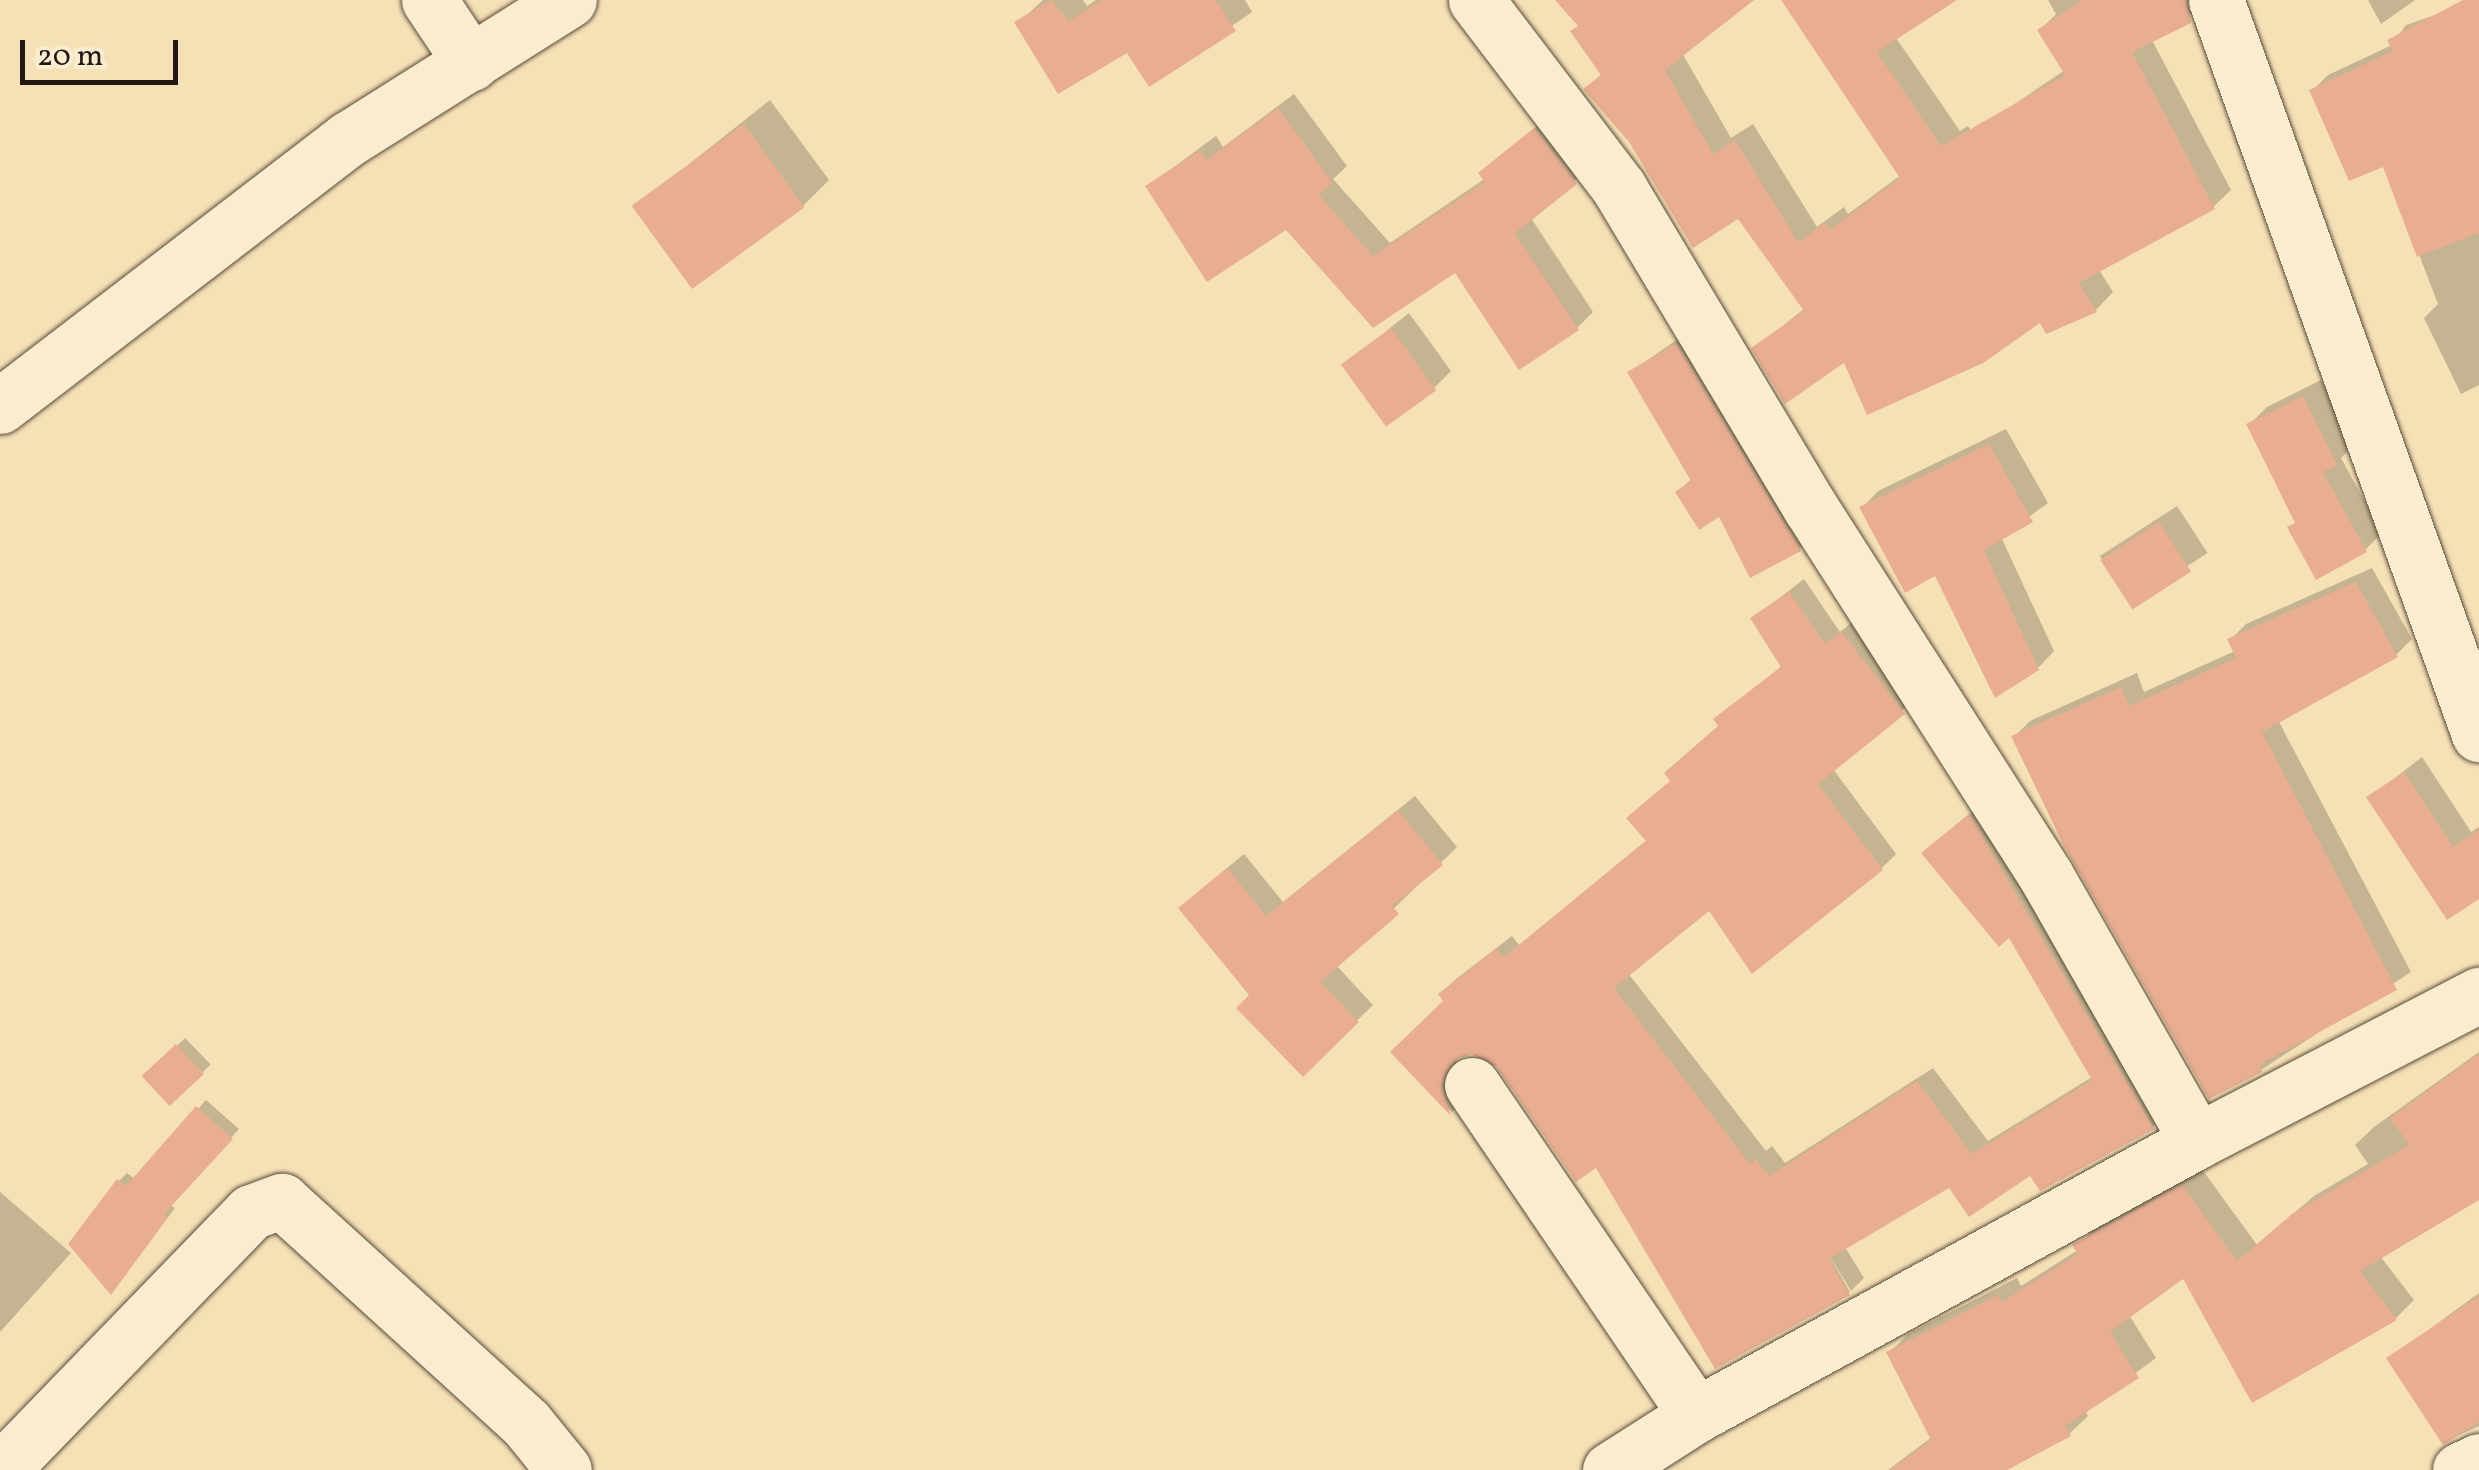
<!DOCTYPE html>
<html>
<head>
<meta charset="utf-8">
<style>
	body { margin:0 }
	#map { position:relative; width:2479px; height:1470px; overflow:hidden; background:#f6e1b6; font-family:Vollkorn,serif }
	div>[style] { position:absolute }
	.shadow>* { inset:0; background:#0003; transform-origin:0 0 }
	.building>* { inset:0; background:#e9ad92; transform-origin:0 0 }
	.roads { filter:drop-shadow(0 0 2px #584b3b) drop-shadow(0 0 2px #584b3b) }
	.street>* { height:55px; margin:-27.5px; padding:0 27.5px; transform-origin:27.5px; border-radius:27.5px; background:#f9ecd0 }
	span { translate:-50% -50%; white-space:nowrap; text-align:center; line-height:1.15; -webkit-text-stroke:8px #f9ecd0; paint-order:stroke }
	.scale { position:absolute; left:20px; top:40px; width:158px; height:45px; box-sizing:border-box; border:5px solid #231912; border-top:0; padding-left:12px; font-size:30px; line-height:35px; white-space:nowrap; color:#231912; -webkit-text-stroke:8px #f9ecd0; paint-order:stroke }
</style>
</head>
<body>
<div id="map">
	<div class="shadow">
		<i style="clip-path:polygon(1043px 0,1083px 0,1087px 6px,1096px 0,1245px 0,1252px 12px,1150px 83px,1128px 49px,1018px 23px)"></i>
		<i style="clip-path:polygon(1558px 0,1750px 0,1682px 53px,1731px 138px,1753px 124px,1817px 227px,1844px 207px,1848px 214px,1901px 175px,1784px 0,1889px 0,1894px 35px,1960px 131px,1968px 126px,1984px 151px,1997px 116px,2065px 70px,2040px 30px,2056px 14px,2048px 0,2192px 0,2197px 9px,2153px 42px,2231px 190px,2213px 207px,2099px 270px,2113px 292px,2096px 310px,2047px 331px,2040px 320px,1845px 359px,1754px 349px,1805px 308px,1739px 216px,1586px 89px,1603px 73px,1580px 25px)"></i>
		<i style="clip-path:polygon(2368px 0,2415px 0,2381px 24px)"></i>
		<i style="clip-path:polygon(2479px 0,2479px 385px,2461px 394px,2424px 318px,2438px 304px,2384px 163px,2312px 91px,2328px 75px,2392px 45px,2406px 25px)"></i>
		<i style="clip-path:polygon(1294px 94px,1347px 166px,1333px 179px,1390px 243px,1486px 178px,1481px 173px,1497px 158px,1551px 115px,1590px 167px,1531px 218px,1593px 312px,1577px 328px,1456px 270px,1373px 325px,1286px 227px,1148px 186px,1216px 136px,1223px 147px)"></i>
		<i style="clip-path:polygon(770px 100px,829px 180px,803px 206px,635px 207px)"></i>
		<i style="clip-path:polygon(1409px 313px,1451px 371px,1434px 388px,1344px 365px)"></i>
		<i style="clip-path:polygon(1694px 328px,1817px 532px,1800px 549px,1678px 492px,1692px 478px,1630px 372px)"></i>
		<i style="clip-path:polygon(2321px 380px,2353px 446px,2341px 458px,2382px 533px,2365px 550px,2290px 527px,2297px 521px,2250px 424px,2267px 407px)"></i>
		<i style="clip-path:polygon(2006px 429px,2048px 503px,2001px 537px,2054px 651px,2038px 668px,1862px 508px,1878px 491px)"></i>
		<i style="left:2177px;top:506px;width:56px;height:92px;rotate:57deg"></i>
		<i style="clip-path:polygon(2372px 568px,2412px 639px,2396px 655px,2278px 720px,2411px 972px,2261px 1070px,2014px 737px,2030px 721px,2137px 673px,2144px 692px,2235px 651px,2230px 640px,2246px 624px)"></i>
		<i style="clip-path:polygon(1804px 579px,1840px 632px,1857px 618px,1918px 697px,1833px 769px,1896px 854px,1881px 869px,1710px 907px,1628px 973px,1766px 1151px,1772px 1146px,1785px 1163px,1933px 1068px,1988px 1141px,2092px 1077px,2010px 935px,1939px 839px,1985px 801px,2167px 1112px,2153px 1127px,2031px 1173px,1949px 1185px,1845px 1247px,1864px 1278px,1851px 1291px,1824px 1247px,1850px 1292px,1716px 1366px,1597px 1164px,1577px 1178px,1488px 1055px,1468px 1051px,1457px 1059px,1455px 1072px,1465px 1099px,1452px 1112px,1394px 1052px,1446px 1001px,1441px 994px,1456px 979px,1512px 936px,1519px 945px,1648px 839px,1673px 779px,1720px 725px,1716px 720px,1783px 665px,1753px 618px)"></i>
		<i style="clip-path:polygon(2422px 757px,2471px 832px,2479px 827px,2479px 896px,2369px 798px)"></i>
		<i style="clip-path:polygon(1415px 796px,1457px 847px,1336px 965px,1373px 1005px,1303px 1073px,1197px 893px,1244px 854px,1283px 902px)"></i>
		<i style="left:185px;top:1038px;width:37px;height:56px;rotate:46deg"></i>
		<i style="clip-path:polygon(2479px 1052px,2479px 1197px,2380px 1256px,2414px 1300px,2396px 1318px,2253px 1399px,2184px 1275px,2129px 1315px,2156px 1358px,2085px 1410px,2088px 1416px,2069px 1434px,2001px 1470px,1888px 1470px,1932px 1437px,1889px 1353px,1908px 1334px,2017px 1278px,2021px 1286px,2078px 1250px,2094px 1227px,2201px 1168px,2257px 1245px,2314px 1196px,2368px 1164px,2355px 1145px,2374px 1127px)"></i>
		<i style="clip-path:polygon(206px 1100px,239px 1129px,170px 1205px,175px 1208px,118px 1284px,119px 1181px,127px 1173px,135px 1179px)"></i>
		<i style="clip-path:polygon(0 1192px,71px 1253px,0 1332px)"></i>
		<i style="clip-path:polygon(2479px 1293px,2479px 1426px,2444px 1442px,2390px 1358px)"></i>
	</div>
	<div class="building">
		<i style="clip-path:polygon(1051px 0,1069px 21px,1102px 0,1216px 0,1236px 31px,1149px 87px,1127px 53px,1058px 94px,1014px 22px)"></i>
		<i style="clip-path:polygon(1555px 0,1754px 0,1665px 70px,1713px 154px,1735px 140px,1798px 242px,1825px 223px,1830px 230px,1900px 178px,1781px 0,1957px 0,1877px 52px,1941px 146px,2065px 75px,2037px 30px,2082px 0,2186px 0,2191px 23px,2132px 52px,2215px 209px,2079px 283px,2097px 312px,2046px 334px,2040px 323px,1983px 363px,1867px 415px,1844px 363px,1785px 404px,1751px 348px,1804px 311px,1738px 219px,1693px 248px,1629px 142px,1583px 89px,1601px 75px,1570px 31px,1578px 26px)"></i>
		<i style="clip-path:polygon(2463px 0,2479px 0,2479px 233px,2417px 257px,2383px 167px,2349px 181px,2309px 90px,2393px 51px,2387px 40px)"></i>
		<i style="clip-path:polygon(1278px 108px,1333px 183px,1318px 194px,1373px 256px,1485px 182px,1478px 173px,1534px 128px,1577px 184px,1515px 233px,1579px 330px,1519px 370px,1455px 273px,1373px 328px,1286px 230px,1207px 282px,1145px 186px,1200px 150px,1206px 160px)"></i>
		<i style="left:744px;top:124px;width:103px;height:139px;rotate:54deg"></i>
		<i style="left:1391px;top:328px;width:77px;height:62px;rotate:54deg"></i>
		<i style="clip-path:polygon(1676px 344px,1801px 551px,1750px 578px,1719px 517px,1699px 530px,1675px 492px,1691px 481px,1627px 372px)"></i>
		<i style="clip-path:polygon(2303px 396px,2337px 465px,2323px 472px,2367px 552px,2316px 580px,2287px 527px,2295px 523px,2246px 424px)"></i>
		<i style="clip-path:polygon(1989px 444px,2033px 522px,1984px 550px,2039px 670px,1995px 698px,1935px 576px,1905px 593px,1859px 507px)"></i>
		<i style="left:2159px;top:522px;width:59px;height:70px;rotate:57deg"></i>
		<i style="clip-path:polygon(2356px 582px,2398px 657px,2262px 732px,2397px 990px,2260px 1064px,2262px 1072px,2209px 1099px,2063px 844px,2011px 736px,2121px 687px,2129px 706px,2236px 658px,2227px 639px)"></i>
		<i style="clip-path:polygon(1789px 592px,1825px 644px,1841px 631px,1905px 714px,1818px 784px,1883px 870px,1752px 974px,1709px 911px,1614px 988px,1750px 1164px,1756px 1159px,1769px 1176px,1917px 1081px,1972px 1154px,2092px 1080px,2009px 938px,1999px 947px,1921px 853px,1969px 814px,2154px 1129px,2040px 1191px,2030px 1176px,1969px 1217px,1949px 1188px,1829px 1259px,1850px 1295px,1715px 1369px,1596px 1168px,1576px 1182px,1497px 1067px,1471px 1054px,1454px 1060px,1441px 1086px,1451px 1116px,1390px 1052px,1443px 1001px,1438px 994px,1496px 949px,1503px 958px,1646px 841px,1626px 818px,1670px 781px,1664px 773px,1718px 726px,1713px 719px,1781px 667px,1750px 618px)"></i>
		<i style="clip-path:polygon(2404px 772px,2453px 847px,2479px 830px,2479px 899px,2447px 920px,2366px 797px)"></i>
		<i style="clip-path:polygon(1398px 810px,1443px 865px,1392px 906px,1399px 914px,1320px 982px,1359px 1022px,1303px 1077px,1236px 1008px,1249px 995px,1178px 908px,1227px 868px,1266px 916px)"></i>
		<i style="left:176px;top:1044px;width:41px;height:47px;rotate:47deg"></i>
		<i style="clip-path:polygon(2479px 1054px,2479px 1200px,2360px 1271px,2397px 1320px,2252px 1403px,2183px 1279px,2110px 1332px,2139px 1378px,2065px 1426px,2071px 1436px,2007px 1470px,1890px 1470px,1931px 1440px,1886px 1352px,1998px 1295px,2002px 1302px,2078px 1254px,2072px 1245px,2182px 1185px,2237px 1261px,2292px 1214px,2409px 1145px,2390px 1118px)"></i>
		<i style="clip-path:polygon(196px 1106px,233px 1139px,164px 1214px,168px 1217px,111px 1295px,68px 1244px,117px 1179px,126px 1186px)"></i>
		<i style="clip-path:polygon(2479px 1296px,2479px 1422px,2443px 1445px,2386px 1358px)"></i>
	</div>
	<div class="roads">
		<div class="street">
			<i style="left:429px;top:0;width:76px;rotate:56.3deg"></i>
			<i style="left:1476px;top:0;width:236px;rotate:52.7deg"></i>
			<i style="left:1619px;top:188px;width:372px;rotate:59.1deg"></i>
			<i style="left:1810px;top:507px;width:438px;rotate:57.4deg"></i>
			<i style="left:2046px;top:876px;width:305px;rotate:60.3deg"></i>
			<i style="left:2216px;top:0;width:780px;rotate:70.29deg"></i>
			<i style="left:0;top:406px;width:439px;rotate:-37.5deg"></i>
			<i style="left:348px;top:139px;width:261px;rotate:-32.2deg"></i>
			<i style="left:1472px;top:1085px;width:399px;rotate:55.8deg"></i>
			<i style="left:1px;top:1470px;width:359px;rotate:-45.9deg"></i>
			<i style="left:251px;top:1212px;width:33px;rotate:-20deg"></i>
			<i style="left:282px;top:1201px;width:330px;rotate:42.3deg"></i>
			<i style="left:526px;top:1423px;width:60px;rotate:51deg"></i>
			<i style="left:1610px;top:1470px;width:102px;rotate:-32.6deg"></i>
			<i style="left:1696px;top:1415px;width:571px;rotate:-28.67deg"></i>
			<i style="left:2197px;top:1141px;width:318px;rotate:-27.4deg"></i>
			<i style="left:2460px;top:1470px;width:21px;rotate:-25deg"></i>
		</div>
	</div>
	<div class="scale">20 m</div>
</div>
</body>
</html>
